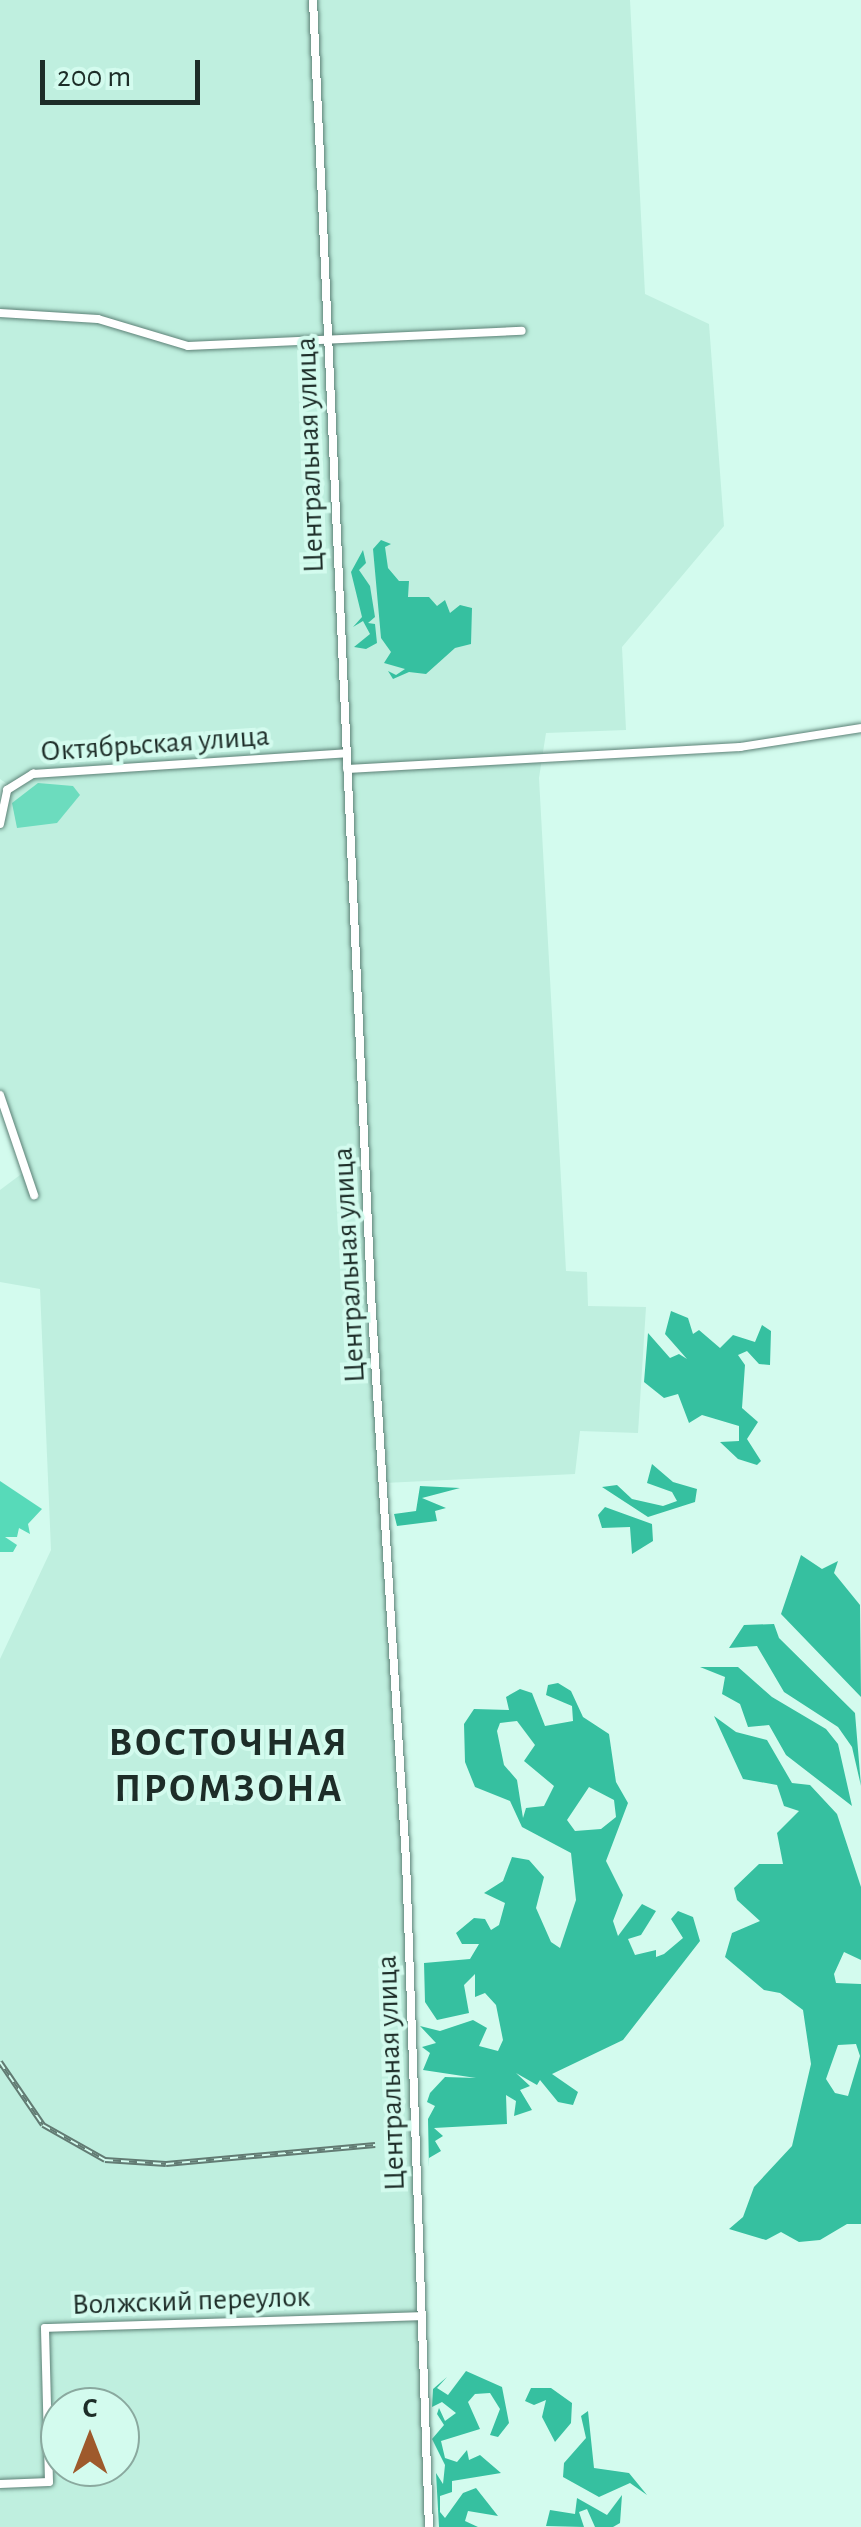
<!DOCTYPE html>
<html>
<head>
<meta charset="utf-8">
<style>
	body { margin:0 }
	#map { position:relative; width:861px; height:2527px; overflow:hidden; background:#d3fbee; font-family:"Alegreya Sans",sans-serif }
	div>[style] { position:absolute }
	.built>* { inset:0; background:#bfefdf }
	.green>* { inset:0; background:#6cdcbe }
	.forest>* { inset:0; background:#57dab9 }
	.water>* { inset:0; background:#36c0a0 }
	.roads { filter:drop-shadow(0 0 2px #5c8176) drop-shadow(0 0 2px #5c8176) }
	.minor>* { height:8px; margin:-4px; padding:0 4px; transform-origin:4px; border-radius:4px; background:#fff }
	.rail>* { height:6px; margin-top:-3px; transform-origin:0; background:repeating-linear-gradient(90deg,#d3fbee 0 8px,#627b73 0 16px); box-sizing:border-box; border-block:2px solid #627b73 }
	span { translate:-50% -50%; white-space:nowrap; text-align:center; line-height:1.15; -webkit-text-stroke:8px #d3fbee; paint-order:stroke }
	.street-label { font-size:30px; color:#1d2d28 }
	.district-label { font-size:40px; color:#1d2d28; font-weight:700; letter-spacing:2.5px }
	.north { position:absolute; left:40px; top:2387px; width:100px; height:100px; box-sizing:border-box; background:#d3fbee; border:2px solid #8aa99f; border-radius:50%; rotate:0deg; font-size:28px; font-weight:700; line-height:40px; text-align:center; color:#1d2d28 }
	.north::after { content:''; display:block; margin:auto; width:35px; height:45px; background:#9e5a2c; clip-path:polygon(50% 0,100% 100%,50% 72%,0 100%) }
	.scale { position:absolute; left:40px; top:60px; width:160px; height:45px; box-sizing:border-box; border:5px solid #1d2d28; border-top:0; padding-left:12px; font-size:30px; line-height:35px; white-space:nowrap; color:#1d2d28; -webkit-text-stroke:8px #d3fbee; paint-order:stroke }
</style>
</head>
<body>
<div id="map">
	<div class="built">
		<i style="clip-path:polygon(evenodd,0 0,630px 0,645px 294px,709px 324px,724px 526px,622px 647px,626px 730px,546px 733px,539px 778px,566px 1271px,587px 1272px,588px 1306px,646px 1307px,638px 1433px,580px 1431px,575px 1474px,384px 1483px,406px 1860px,429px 2527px,0 2527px,0 1659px,51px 1550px,40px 1289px,0 1282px,0 1190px,28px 1169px,0 1095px,0 824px,10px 786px,0 779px,0 0,60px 2407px,120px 2407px,120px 2467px,60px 2467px,60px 2407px)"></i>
	</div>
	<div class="green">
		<i style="clip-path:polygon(38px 783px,73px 786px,80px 795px,57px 823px,17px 828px,12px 803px)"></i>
	</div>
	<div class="forest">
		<i style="clip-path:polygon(0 1481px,42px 1509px,28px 1524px,30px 1534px,19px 1528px,17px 1537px,5px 1537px,17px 1545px,13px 1552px,0 1552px)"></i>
	</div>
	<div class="water">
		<i style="clip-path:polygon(381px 540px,391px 544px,385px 547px,388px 568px,399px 581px,409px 581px,408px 597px,429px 597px,437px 606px,445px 600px,450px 613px,460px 605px,472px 608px,471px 644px,455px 648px,426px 674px,409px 672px,393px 679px,388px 671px,396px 675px,405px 669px,384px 663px,391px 652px,381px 638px,373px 549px)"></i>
		<i style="clip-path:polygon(363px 550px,366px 563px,359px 570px,370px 586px,375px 617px,368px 623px,375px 624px,377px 643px,366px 649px,354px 647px,370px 634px,363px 621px,353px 627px,362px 617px,351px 572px)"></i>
		<i style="clip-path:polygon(671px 1311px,688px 1318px,693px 1334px,699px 1330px,720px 1348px,733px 1335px,755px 1342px,762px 1325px,771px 1331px,770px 1365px,759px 1364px,747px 1351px,738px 1355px,745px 1365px,742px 1408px,758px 1422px,747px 1439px,761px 1461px,757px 1465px,738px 1459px,720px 1442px,739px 1441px,739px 1426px,702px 1415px,689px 1423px,678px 1394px,664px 1398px,644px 1382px,648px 1333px,670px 1358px,679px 1354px,687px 1359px,665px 1334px)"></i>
		<i style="clip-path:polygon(652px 1464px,673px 1482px,697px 1489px,695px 1502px,648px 1517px,602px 1487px,617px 1485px,632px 1499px,663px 1506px,677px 1501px,672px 1492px,647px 1483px)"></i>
		<i style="clip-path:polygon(420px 1486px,460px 1488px,422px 1498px,446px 1508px,435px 1511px,437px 1521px,397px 1526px,394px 1514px,416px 1511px)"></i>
		<i style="clip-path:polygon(605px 1507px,652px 1524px,653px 1541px,632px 1554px,630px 1527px,602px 1528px,598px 1515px)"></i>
		<i style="clip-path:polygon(801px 1555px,822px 1569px,838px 1561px,834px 1573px,860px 1605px,861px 1697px,781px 1614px)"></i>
		<i style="clip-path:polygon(774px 1624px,779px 1638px,855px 1713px,861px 1786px,852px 1747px,838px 1727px,784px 1692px,757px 1646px,729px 1648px,744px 1625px)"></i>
		<i style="clip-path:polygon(700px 1667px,738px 1667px,772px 1697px,826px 1729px,838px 1744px,852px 1806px,786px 1755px,769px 1725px,748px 1727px,740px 1704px,722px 1694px,725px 1677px)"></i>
		<i style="clip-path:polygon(evenodd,558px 1683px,571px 1691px,583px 1717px,609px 1734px,616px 1782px,628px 1803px,606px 1861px,623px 1895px,613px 1921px,618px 1936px,642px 1904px,656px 1911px,641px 1935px,628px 1939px,635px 1955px,656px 1950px,656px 1957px,664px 1954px,683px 1938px,671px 1919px,678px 1911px,693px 1917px,700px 1941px,623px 2040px,552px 2074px,578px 2092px,573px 2105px,558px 2102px,540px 2080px,537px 2085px,516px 2073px,530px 2086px,520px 2090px,532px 2110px,514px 2116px,516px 2101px,506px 2095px,507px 2124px,434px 2128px,443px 2136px,435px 2141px,441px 2151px,429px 2158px,429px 2168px,428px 2119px,435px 2106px,427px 2102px,430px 2093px,445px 2077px,476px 2078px,423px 2070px,430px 2053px,422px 2047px,436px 2043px,420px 2026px,440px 2031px,473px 2020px,487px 2028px,479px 2046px,498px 2051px,503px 2040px,496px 2005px,485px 1993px,475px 1997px,475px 1974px,464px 1985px,469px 2013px,437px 2020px,425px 2002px,424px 1963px,470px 1959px,479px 1944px,462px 1944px,456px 1933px,474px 1918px,485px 1919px,491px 1930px,499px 1925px,505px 1903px,484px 1893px,503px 1881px,512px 1857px,529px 1860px,544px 1877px,536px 1908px,551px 1942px,560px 1948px,576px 1900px,571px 1853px,522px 1827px,510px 1801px,475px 1787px,465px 1762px,464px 1724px,474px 1709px,509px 1710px,506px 1697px,520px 1689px,532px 1693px,545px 1726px,573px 1721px,572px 1706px,546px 1695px,548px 1685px,558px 1683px,517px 1721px,535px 1745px,524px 1761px,554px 1786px,544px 1806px,526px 1808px,523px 1818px,517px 1780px,504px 1765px,497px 1731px,500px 1723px,517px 1721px,558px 1683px,589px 1787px,614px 1800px,616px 1817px,601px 1829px,575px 1831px,567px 1820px,589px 1787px)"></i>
		<i style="clip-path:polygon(evenodd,714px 1716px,736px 1732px,767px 1740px,792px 1783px,810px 1785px,837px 1814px,861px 1887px,861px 1960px,844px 1952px,834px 1974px,836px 1983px,861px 1984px,861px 2224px,847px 2224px,820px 2240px,799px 2242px,781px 2232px,766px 2240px,729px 2229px,743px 2217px,754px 2187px,792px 2146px,811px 2064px,803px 2010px,780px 1993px,764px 1990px,725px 1957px,732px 1933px,760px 1921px,737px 1900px,734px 1888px,759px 1864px,783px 1864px,777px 1833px,799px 1811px,784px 1806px,777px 1785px,743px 1779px,714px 1716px,838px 2045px,856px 2044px,860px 2056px,848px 2096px,835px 2093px,826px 2079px,838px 2045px)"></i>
		<i style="clip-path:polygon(466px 2371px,502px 2387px,509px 2423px,498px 2437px,490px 2435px,500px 2409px,490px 2393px,475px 2394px,468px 2402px,480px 2429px,441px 2441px,445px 2458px,457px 2462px,467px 2450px,469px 2460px,480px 2455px,501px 2473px,452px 2481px,452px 2492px,440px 2496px,440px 2512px,445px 2518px,463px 2493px,476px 2488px,498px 2516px,468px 2511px,465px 2521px,478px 2527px,439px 2527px,436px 2473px,443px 2484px,445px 2465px,432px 2439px,444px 2425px,437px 2414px,439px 2408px,445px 2421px,456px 2413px,442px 2402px,432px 2407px,433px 2389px,447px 2377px,437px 2388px,448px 2395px)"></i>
		<i style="clip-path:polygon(531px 2388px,551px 2388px,572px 2403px,571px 2423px,555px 2442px,542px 2417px,546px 2400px,534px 2405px,525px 2401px)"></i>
		<i style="clip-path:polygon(588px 2411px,594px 2468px,629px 2473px,647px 2495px,630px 2483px,599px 2497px,563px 2477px,564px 2463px,586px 2438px,581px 2416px)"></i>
		<i style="clip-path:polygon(622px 2495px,620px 2523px,613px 2527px,595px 2527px,587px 2509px,579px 2512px,584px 2527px,546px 2526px,550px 2510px,575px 2514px,577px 2498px,607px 2515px)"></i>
	</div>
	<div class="roads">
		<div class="minor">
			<i style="left:313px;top:0;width:1313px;rotate:87.43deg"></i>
			<i style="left:372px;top:1312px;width:549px;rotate:86.45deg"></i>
			<i style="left:406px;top:1860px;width:667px;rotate:88.03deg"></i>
			<i style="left:0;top:313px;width:98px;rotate:3.5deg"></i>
			<i style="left:98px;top:319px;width:94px;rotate:16.7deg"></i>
			<i style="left:188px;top:346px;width:334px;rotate:-2.6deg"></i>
			<i style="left:347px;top:769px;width:394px;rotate:-3.2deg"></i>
			<i style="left:740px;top:747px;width:122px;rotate:-8.9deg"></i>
			<i style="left:0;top:824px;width:35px;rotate:-78deg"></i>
			<i style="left:7px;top:790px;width:31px;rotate:-32deg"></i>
			<i style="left:33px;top:774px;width:314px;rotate:-3.8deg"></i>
			<i style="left:0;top:1095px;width:106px;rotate:71.2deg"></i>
			<i style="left:0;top:2484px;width:49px;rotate:-2.3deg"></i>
			<i style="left:49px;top:2482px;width:154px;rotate:-91.5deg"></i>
			<i style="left:45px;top:2328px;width:377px;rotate:-1.8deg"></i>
		</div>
	</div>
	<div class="rail">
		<i style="left:0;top:2062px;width:76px;rotate:55.7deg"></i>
		<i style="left:43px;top:2125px;width:71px;rotate:29.4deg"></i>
		<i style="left:105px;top:2160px;width:61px;rotate:3.8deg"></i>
		<i style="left:166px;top:2164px;width:210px;rotate:-5.2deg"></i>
	</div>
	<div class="street-label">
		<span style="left:310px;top:455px;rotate:-92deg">Центральная улица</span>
		<span style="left:155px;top:744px;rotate:-4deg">Октябрьская улица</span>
		<span style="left:349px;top:1265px;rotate:-93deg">Центральная улица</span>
		<span style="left:391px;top:2073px;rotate:-92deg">Центральная улица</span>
		<span style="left:191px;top:2301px;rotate:-2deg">Волжский переулок</span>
	</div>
	<div class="district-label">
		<span style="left:229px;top:1766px">ВОСТОЧНАЯ<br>ПРОМЗОНА</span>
	</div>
	<div class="north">С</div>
	<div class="scale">200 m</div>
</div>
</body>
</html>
